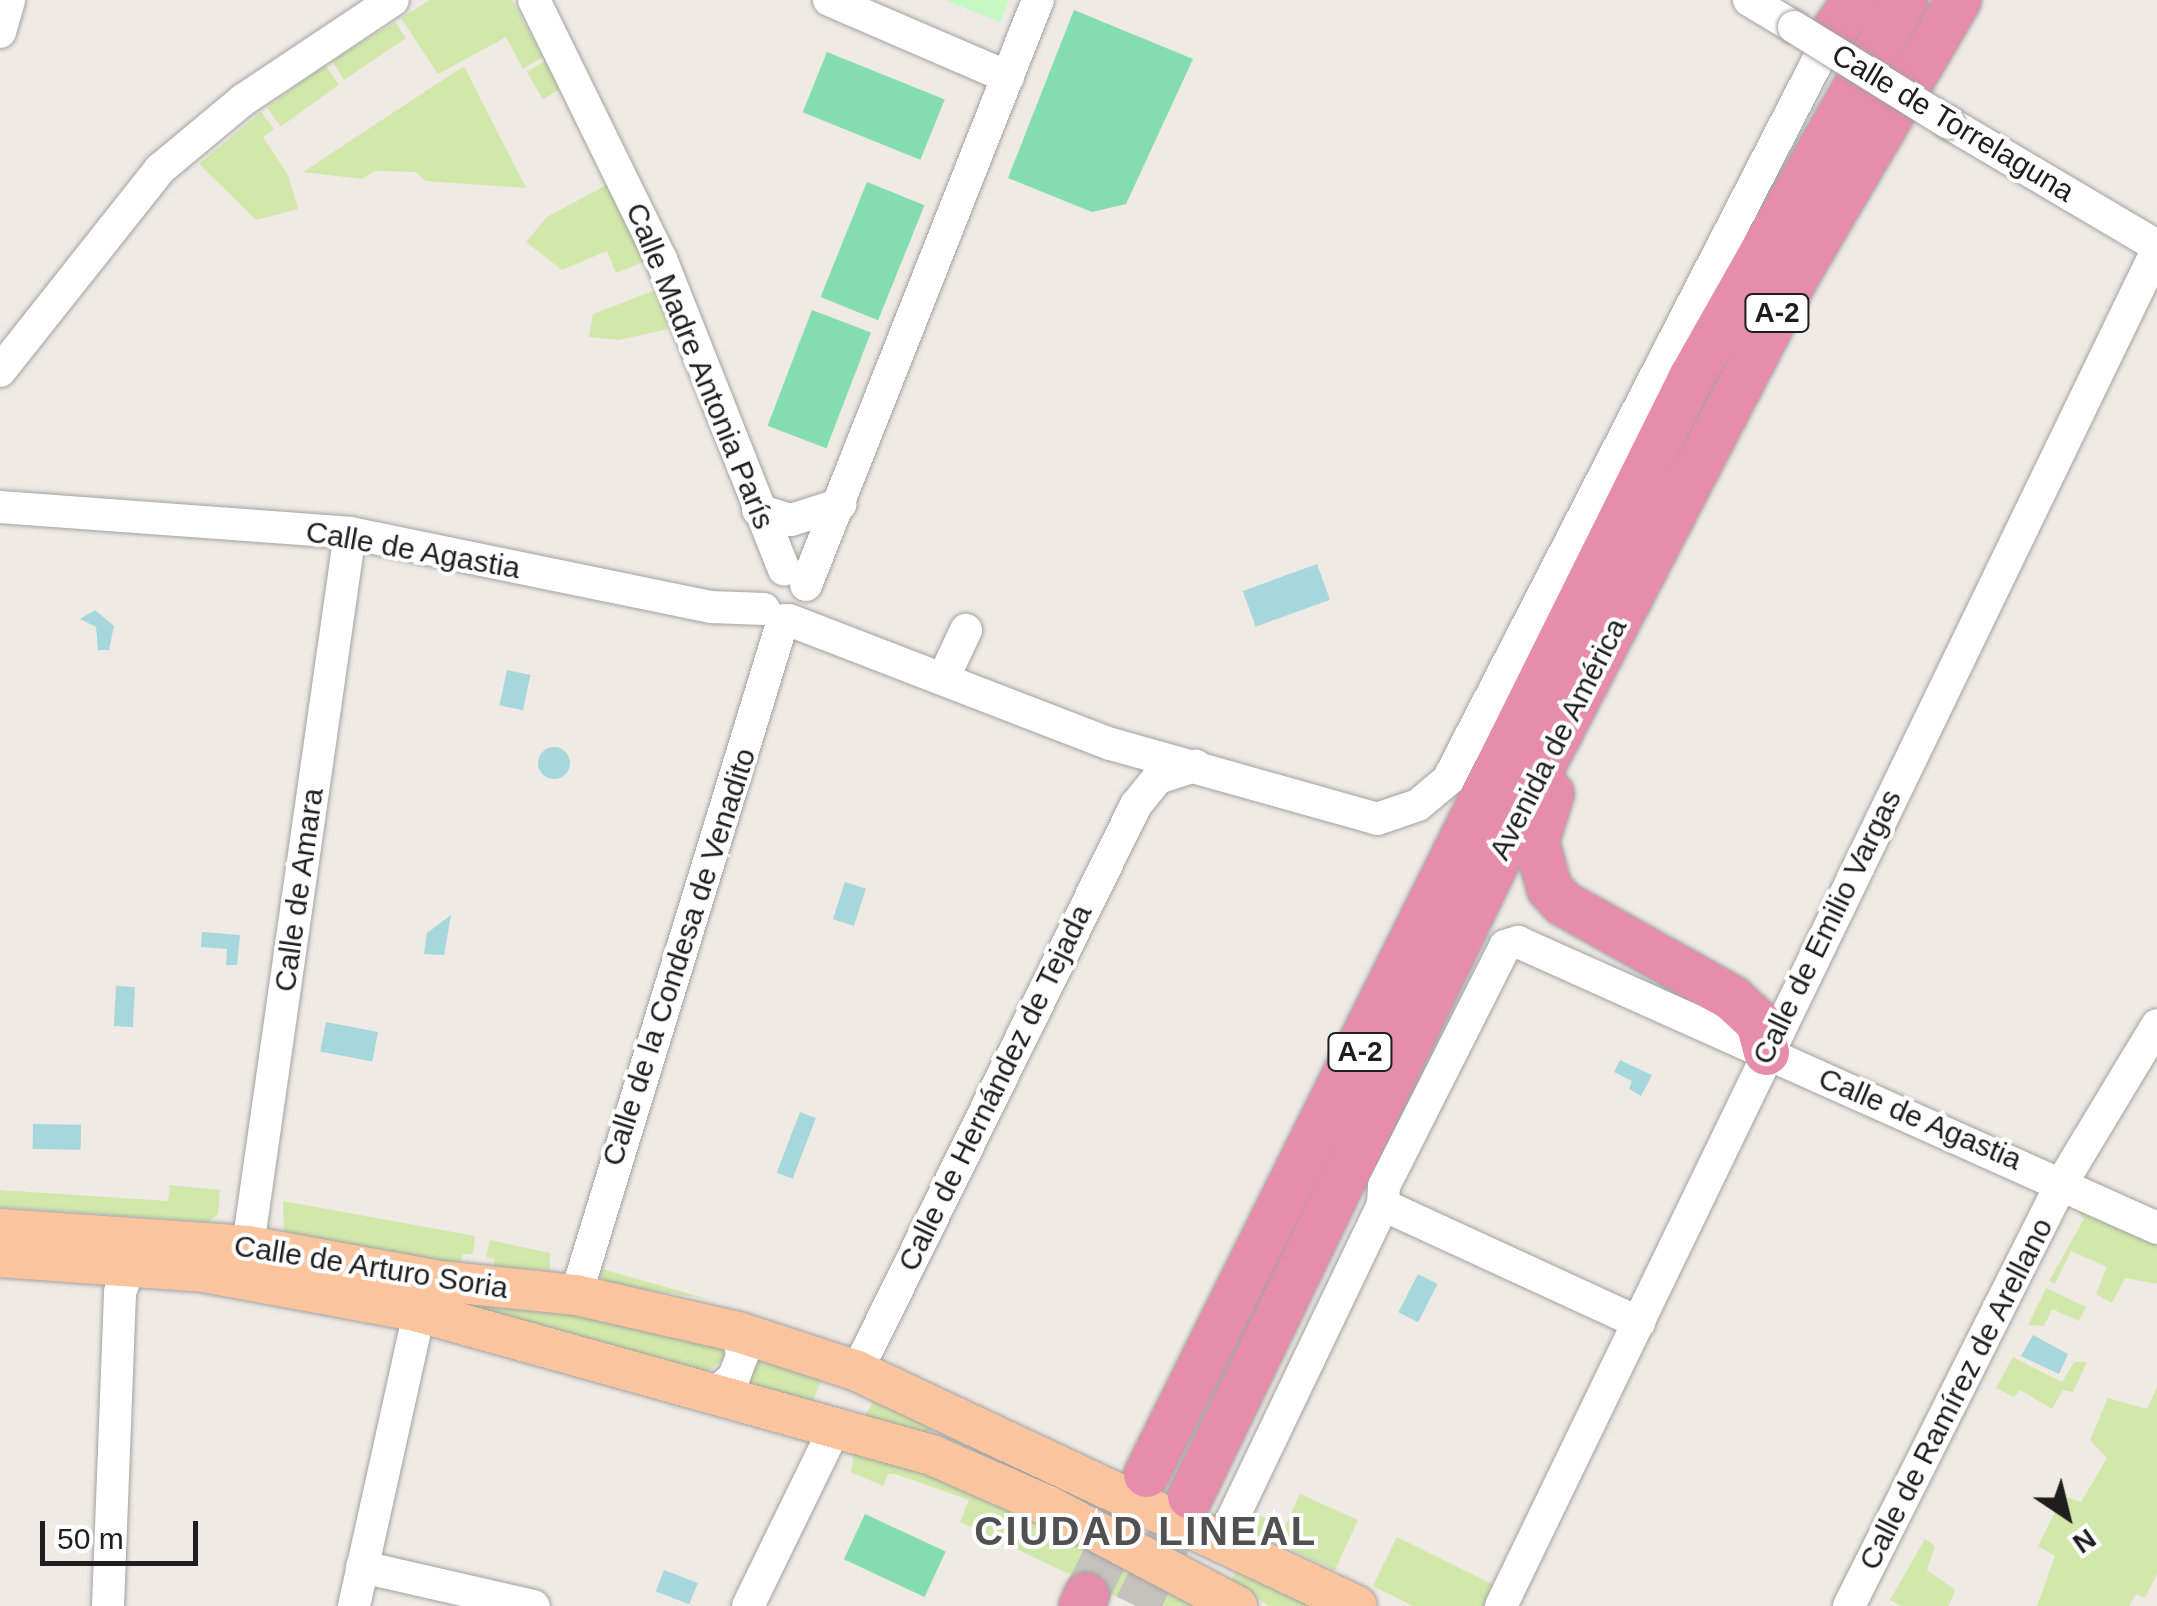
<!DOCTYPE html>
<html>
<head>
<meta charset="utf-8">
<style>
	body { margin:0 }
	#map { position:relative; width:2157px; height:1606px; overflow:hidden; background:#efeae4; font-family:Helvetica,sans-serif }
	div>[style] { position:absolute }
	.grass>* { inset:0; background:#d2e8ab; transform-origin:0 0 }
	.park>* { inset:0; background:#c5f8c2 }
	.pitch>* { inset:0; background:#83ddae; transform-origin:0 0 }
	.water>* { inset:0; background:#a5d7dc; transform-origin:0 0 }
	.round { border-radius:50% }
	.highway-tunnel>* { height:45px; margin-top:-22.5px; transform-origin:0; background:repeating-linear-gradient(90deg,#c5c1bc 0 45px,transparent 0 67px) }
	.roads { filter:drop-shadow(0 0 2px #a2a2a2) drop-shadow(0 0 2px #a2a2a2) }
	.minor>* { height:32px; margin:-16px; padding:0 16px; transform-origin:16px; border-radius:16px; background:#fff }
	.major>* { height:40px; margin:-20px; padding:0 20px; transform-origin:20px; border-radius:20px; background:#fac59e }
	.highway>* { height:45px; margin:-22.5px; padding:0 22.5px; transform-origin:22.5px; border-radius:22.5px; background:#e58daa }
	.bridges { filter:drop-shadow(0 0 2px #a2a2a2) drop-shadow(0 0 2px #a2a2a2) }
	.minor-bridge>* { height:32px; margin:-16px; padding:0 16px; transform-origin:16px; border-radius:16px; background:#fff }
	span { translate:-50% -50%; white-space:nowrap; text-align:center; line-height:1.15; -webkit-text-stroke:8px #fff; paint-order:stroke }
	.shield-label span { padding:2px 8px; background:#fff; border:2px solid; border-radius:8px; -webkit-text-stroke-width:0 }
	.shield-label { font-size:28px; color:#1e1e1e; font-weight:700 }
	.street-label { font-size:30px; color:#1e1e1e }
	.district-label { font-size:40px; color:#515151; font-weight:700; letter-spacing:2.5px }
	.north { position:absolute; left:2017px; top:1466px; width:100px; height:100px; -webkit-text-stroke:8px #fff; paint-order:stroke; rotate:145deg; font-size:28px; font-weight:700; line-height:40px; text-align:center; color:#1e1e1e }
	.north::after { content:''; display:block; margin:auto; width:35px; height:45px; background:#1e1e1e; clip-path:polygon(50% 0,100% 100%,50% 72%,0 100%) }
	.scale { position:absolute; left:40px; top:1521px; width:158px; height:45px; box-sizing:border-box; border:5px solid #1e1e1e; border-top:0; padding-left:12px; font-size:30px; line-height:35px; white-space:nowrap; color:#1e1e1e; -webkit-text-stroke:8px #fff; paint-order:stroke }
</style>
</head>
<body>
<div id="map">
	<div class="grass">
		<i style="clip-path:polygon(430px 0,512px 0,543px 57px,523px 69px,506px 37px,438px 74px,401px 18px)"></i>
		<i style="clip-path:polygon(395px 22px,406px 38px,344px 80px,332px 61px)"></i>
		<i style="left:545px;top:61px;width:32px;height:21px;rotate:60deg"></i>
		<i style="left:325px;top:65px;width:24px;height:72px;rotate:54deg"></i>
		<i style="clip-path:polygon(464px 66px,526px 188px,426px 181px,416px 172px,375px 171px,362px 179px,303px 172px)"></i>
		<i style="clip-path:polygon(261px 112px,274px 129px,263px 137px,288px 175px,298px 209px,256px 220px,199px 164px)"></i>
		<i style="clip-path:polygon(610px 183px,647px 261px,616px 273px,607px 251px,562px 270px,526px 242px,547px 217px)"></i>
		<i style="clip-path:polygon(658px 289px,668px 329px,619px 340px,589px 337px,593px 314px)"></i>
		<i style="clip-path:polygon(170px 1185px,220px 1190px,218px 1214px,209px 1222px,0 1207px,0 1190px,168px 1201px)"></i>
		<i style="clip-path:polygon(2083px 1198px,2157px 1236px,2157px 1284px,2125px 1278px,2112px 1303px,2096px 1294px,2107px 1267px,2071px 1251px,2055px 1284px,2049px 1281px,2084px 1219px,2078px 1211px)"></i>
		<i style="clip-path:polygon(283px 1201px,475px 1236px,473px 1254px,463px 1254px,460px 1265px,284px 1232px)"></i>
		<i style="clip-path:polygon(490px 1240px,550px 1253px,550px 1270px,493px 1267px,495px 1259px,486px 1257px)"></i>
		<i style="clip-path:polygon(261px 1263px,622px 1316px,723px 1345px,724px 1359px,707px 1372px)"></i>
		<i style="clip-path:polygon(602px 1269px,708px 1299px,609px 1284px,596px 1272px)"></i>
		<i style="clip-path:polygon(2046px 1288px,2086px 1307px,2079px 1321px,2052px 1309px,2044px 1326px,2028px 1325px)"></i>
		<i style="clip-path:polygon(752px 1352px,822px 1378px,813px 1401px,748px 1385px)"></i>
		<i style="clip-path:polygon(2013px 1357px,2062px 1382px,2074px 1362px,2087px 1362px,2073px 1392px,2063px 1390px,2052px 1409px,2020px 1390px,2014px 1397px,1996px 1388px)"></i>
		<i style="clip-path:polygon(2157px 1387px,2157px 1573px,2145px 1598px,2136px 1594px,2129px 1606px,2037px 1606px,2055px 1556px,2038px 1546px,2063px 1496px,2081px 1502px,2107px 1458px,2090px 1440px,2108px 1398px,2147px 1409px)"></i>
		<i style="clip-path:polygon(875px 1398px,931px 1424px,929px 1433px,923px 1436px,865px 1416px)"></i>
		<i style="clip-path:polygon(854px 1452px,953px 1479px,1213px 1606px,1136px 1606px,960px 1522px,969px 1500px,895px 1474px,888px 1474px,883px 1486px,851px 1472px)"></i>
		<i style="clip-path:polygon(1300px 1494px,1358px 1520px,1335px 1570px,1253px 1532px,1261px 1516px,1285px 1527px)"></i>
		<i style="clip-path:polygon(1397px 1537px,1494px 1585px,1483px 1606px,1413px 1606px,1373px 1586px)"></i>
		<i style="clip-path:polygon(1925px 1539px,1935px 1546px,1927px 1570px,1955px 1590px,1952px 1599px,1948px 1606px,1901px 1606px,1890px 1600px)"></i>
		<i style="clip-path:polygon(1240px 1565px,1328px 1606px,1269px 1606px,1231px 1581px)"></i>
	</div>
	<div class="park">
		<i style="clip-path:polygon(945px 0,1009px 0,1000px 22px)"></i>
	</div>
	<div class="pitch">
		<i style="clip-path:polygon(1074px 10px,1193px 59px,1126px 204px,1092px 212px,1008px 178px)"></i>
		<i style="left:827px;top:52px;width:127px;height:65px;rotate:22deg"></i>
		<i style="left:867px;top:182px;width:62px;height:124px;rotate:22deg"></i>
		<i style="left:812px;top:310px;width:63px;height:124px;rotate:21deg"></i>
		<i style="left:865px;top:1514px;width:89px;height:50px;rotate:25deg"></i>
	</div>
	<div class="water">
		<i style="left:1317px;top:564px;width:38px;height:79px;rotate:70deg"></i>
		<i style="clip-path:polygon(95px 610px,114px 626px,109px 650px,98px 650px,96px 627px,80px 619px)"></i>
		<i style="left:507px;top:670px;width:24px;height:36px;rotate:12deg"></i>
		<i class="round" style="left:538px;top:747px;width:32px;height:32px"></i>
		<i style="left:845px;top:882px;width:22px;height:39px;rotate:18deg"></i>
		<i style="clip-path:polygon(451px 915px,444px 955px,424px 954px,427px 933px)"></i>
		<i style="clip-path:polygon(202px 932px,240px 935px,237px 965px,226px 965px,227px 949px,201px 947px)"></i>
		<i style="left:116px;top:986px;width:19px;height:40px;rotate:3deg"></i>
		<i style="left:326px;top:1022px;width:53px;height:30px;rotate:11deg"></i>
		<i style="clip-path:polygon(1620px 1060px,1652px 1075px,1641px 1096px,1629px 1089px,1632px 1081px,1614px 1072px)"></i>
		<i style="left:800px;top:1112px;width:17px;height:65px;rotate:21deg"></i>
		<i style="left:33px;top:1124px;width:48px;height:25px;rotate:1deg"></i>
		<i style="left:1418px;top:1274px;width:22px;height:43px;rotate:27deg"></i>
		<i style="clip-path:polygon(2033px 1335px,2068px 1354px,2059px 1374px,2021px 1356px)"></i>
		<i style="left:664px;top:1570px;width:36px;height:23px;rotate:21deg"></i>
	</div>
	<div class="highway-tunnel">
		<i style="left:1086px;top:1595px;width:135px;rotate:-63.6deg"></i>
		<i style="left:1137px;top:1606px;width:122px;rotate:-64.3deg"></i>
	</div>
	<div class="roads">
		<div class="minor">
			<i style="left:534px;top:0;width:288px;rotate:63.9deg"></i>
			<i style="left:661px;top:259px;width:334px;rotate:68.4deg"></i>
			<i style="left:829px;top:0;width:195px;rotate:23.3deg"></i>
			<i style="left:1749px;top:0;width:52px;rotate:31deg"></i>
			<i style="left:0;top:32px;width:33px;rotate:-74deg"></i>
			<i style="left:1949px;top:123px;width:242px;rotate:30.6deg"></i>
			<i style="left:0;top:371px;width:258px;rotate:-51.6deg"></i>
			<i style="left:160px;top:169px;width:108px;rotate:-39.7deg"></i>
			<i style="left:243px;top:100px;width:180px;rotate:-33.7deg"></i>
			<i style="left:0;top:507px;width:351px;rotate:4.2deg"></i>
			<i style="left:350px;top:533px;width:369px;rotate:11.6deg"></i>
			<i style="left:711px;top:607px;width:53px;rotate:2.2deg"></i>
			<i style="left:758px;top:510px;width:34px;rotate:17deg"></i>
			<i style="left:791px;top:520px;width:52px;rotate:-17.7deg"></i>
			<i style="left:806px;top:585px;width:629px;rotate:-68.37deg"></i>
			<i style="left:789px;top:620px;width:345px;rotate:21.1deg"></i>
			<i style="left:1111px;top:744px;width:276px;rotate:15.7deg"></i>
			<i style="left:1377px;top:819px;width:43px;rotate:-18.9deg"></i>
			<i style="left:1418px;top:805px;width:39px;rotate:-40deg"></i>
			<i style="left:1448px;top:780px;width:842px;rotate:-62.8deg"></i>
			<i style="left:944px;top:677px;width:52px;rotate:-64.9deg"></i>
			<i style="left:1383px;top:1205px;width:282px;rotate:24.7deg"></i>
			<i style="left:252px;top:1270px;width:24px;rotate:-99deg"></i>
			<i style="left:248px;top:1246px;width:720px;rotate:-81.86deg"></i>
			<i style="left:576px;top:1295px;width:706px;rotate:-72.95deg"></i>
			<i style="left:857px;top:1371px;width:631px;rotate:-63.76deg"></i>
			<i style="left:1136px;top:805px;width:35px;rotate:-51deg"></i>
			<i style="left:1158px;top:778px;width:40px;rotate:-18deg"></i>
			<i style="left:714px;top:1395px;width:27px;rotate:-42deg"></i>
			<i style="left:734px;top:1377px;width:22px;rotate:-69deg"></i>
			<i style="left:742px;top:1356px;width:24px;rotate:-99deg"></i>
			<i style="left:1237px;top:1549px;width:26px;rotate:-106deg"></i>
			<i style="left:1230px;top:1524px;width:354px;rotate:-64.4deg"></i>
			<i style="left:1383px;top:1205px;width:19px;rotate:-87deg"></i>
			<i style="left:1384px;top:1186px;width:269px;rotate:-63.2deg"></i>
			<i style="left:1505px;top:946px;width:14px;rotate:-17deg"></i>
			<i style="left:1518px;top:942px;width:700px;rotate:24.11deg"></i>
			<i style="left:362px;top:1567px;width:176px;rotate:12.8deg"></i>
			<i style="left:108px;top:1606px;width:314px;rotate:-87.8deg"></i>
			<i style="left:120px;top:1292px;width:29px;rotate:-68deg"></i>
			<i style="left:354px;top:1606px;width:301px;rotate:-77.5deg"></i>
			<i style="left:748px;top:1606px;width:196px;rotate:-64deg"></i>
			<i style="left:1501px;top:1606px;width:1506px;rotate:-64.18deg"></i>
			<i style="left:1849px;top:1606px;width:476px;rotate:-63.3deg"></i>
			<i style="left:2063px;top:1181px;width:182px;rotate:-58.9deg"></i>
		</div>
		<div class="major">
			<i style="left:0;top:1229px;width:249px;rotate:3.9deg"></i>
			<i style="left:248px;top:1246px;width:195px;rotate:10.3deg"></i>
			<i style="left:440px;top:1281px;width:137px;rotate:5.9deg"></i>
			<i style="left:576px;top:1295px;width:166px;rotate:12.9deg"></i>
			<i style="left:738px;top:1332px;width:125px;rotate:18.1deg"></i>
			<i style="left:857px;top:1371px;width:552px;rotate:25.17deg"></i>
			<i style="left:0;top:1257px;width:205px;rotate:4.2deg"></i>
			<i style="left:204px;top:1272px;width:219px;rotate:10.5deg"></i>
			<i style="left:419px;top:1312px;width:533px;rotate:15.58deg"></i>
			<i style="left:932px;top:1455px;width:127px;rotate:23.7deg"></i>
			<i style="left:1048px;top:1506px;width:214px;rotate:27.9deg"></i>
		</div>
		<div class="highway">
			<i style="left:1833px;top:31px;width:38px;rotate:-55deg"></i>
			<i style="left:1551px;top:793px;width:50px;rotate:107.4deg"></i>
			<i style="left:1536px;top:841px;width:49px;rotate:74.5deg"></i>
			<i style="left:1549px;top:888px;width:21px;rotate:47deg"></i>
			<i style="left:1563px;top:903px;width:194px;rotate:29.3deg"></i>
			<i style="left:1732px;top:998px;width:35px;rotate:43deg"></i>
			<i style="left:1758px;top:1022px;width:31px;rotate:75deg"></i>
			<i style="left:1146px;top:1474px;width:1225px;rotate:-63.58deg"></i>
			<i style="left:1691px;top:377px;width:433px;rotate:-60.5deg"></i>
			<i style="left:1190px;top:1496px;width:817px;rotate:-64.25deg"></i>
			<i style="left:1545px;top:760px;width:547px;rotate:-62.59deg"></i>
			<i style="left:1797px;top:274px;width:318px;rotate:-59.6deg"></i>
			<i style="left:1081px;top:1606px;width:12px;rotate:-66deg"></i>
		</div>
	</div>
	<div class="bridges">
		<div class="minor-bridge">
			<i style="left:1794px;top:27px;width:182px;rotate:31.8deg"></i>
		</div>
	</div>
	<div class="shield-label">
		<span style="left:1777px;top:313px">A-2</span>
		<span style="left:1360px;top:1052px">A-2</span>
	</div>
	<div class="street-label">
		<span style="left:1953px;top:123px;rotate:31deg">Calle de Torrelaguna</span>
		<span style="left:700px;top:366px;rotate:68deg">Calle Madre Antonia París</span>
		<span style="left:413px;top:550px;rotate:10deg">Calle de Agastia</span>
		<span style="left:1558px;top:739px;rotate:-63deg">Avenida de América</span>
		<span style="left:299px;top:890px;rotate:-82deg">Calle de Amara</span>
		<span style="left:1827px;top:927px;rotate:-64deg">Calle de Emilio Vargas</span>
		<span style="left:679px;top:957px;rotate:-72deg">Calle de la Condesa de Venadito</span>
		<span style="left:995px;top:1088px;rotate:-64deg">Calle de Hernández de Tejada</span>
		<span style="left:1920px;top:1119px;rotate:23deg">Calle de Agastia</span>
		<span style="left:371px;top:1267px;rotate:9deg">Calle de Arturo Soria</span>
		<span style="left:1956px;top:1394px;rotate:-63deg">Calle de Ramírez de Arellano</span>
	</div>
	<div class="district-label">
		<span style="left:1146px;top:1531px">CIUDAD LINEAL</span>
	</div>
	<div class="north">N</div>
	<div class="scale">50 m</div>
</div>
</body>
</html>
